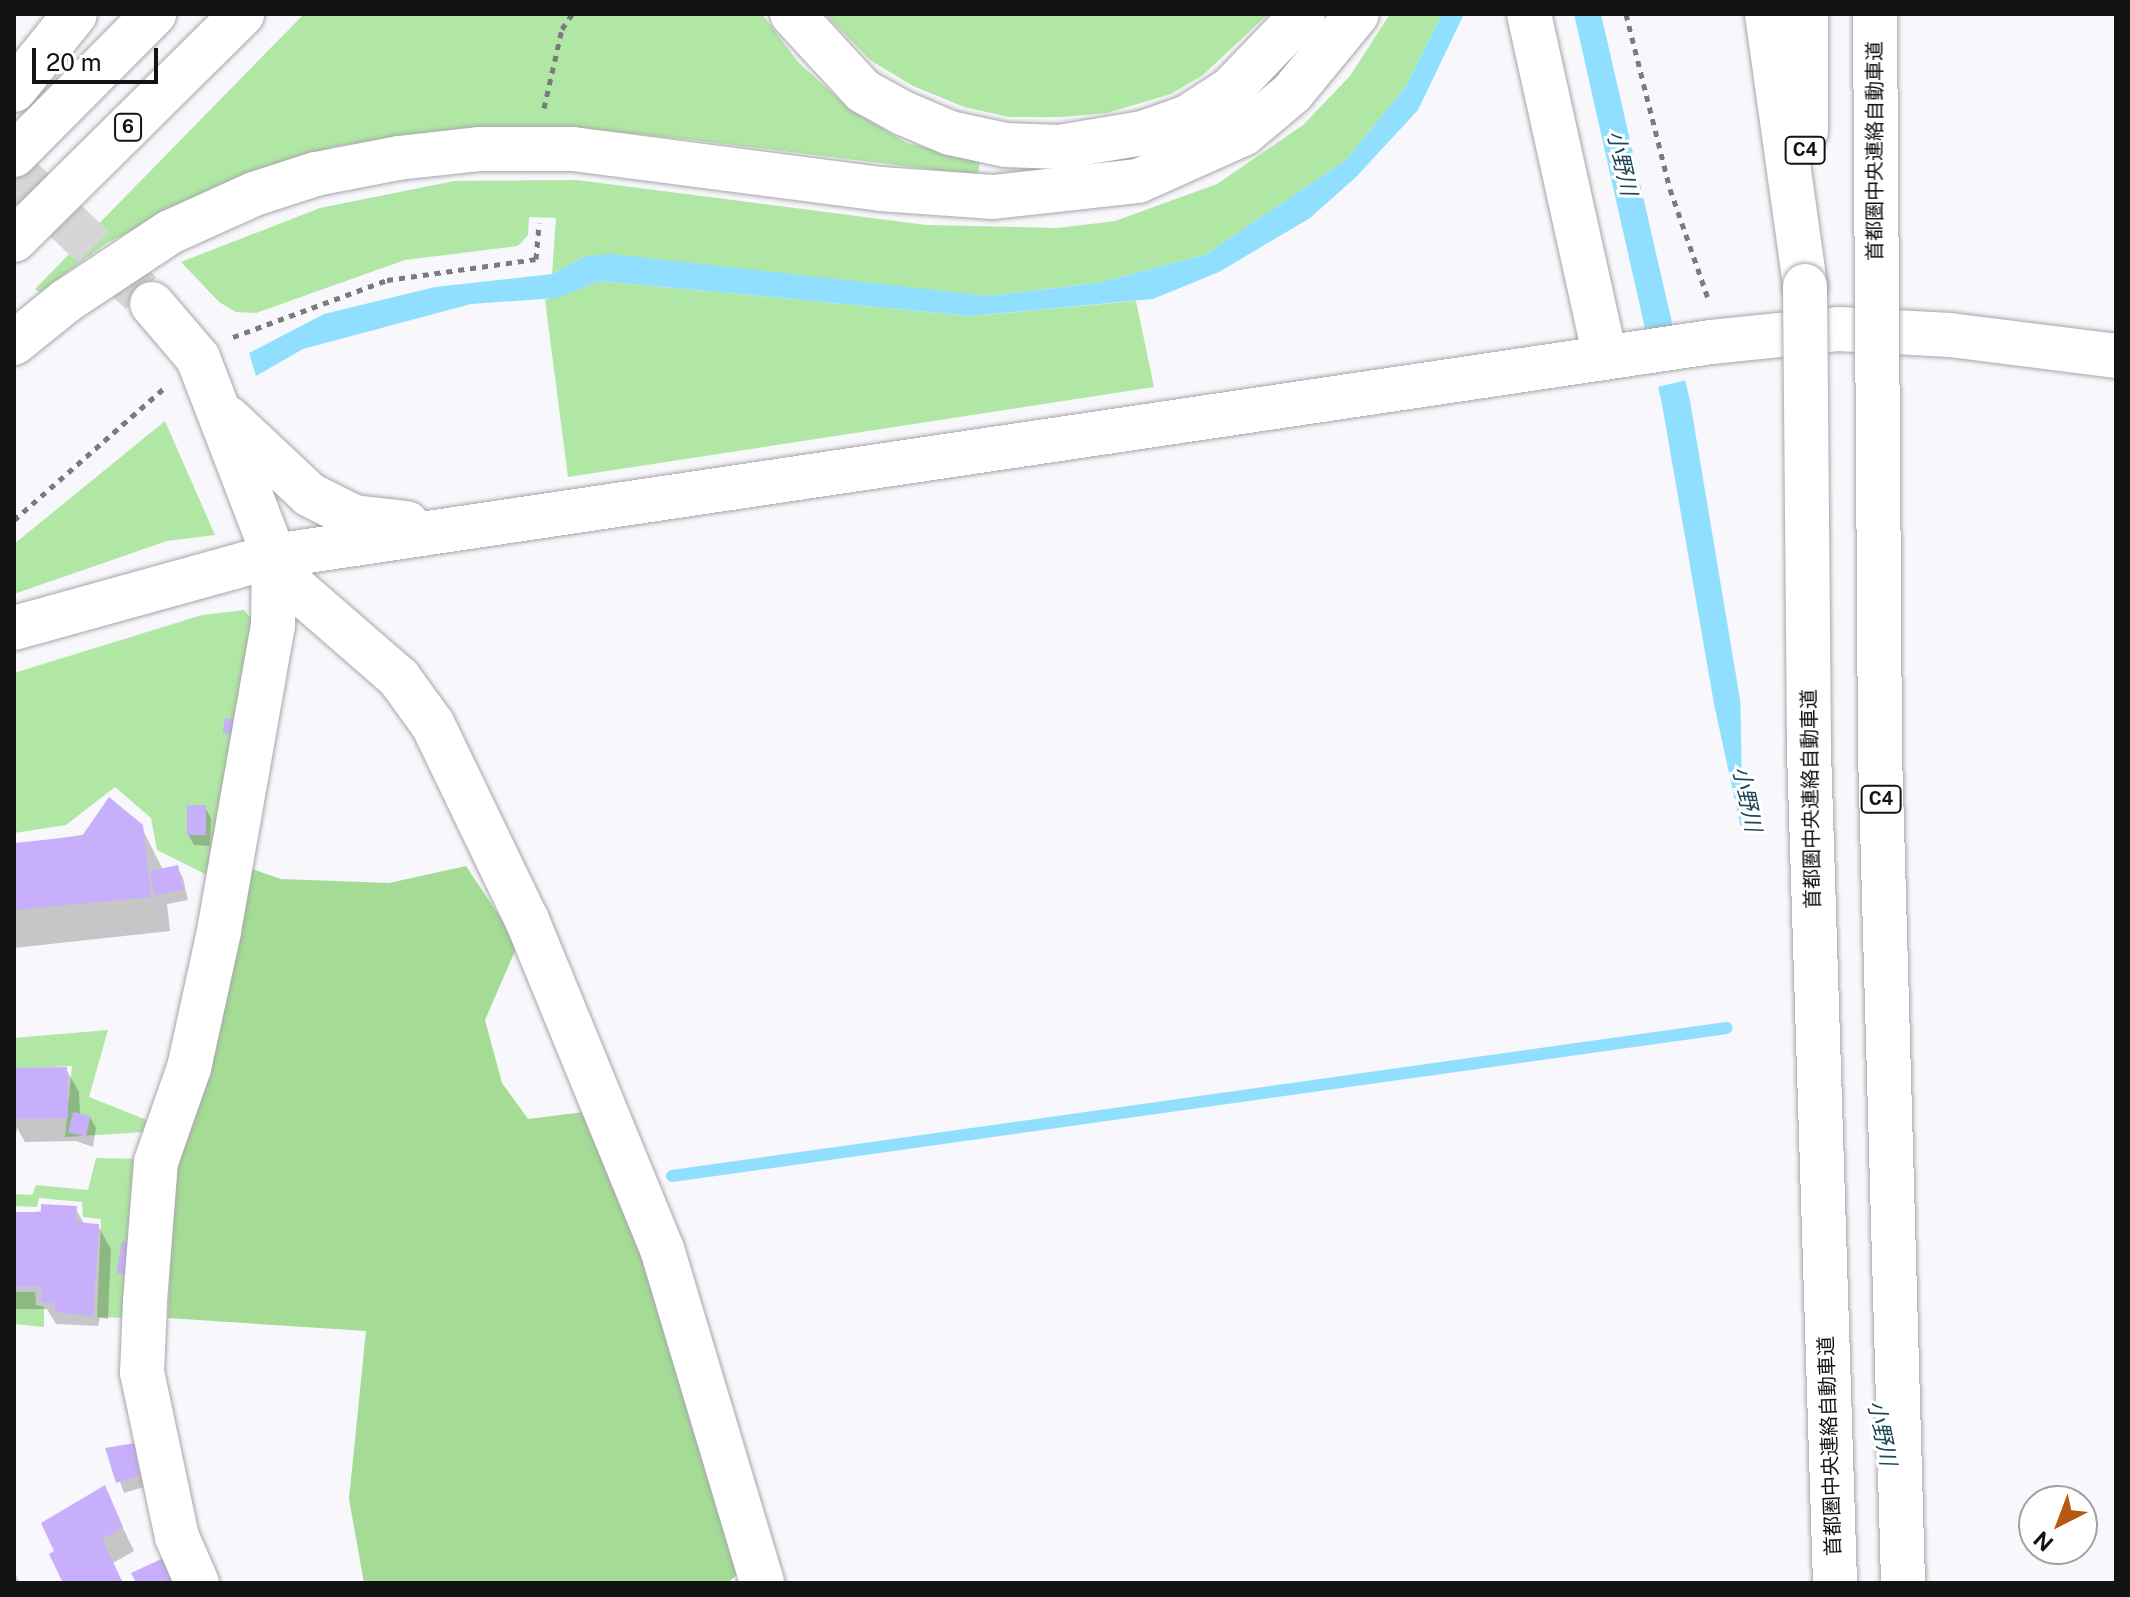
<!DOCTYPE html>
<html>
<head>
<meta charset="utf-8">
<style>
	body { margin:0 }
	#map { position:relative; width:2130px; height:1597px; overflow:hidden; background:#f8f7fb; font-family:"Public Sans","Noto Sans JP",sans-serif }
	div>[style] { position:absolute }
	.green>* { inset:0; background:#b1e7a4 }
	.forest>* { inset:0; background:#a4db95 }
	.water>* { inset:0; background:#91dfff }
	.pier>* { inset:0; background:#f8f7fb; transform-origin:0 0 }
	.shadow>* { inset:0; background:#0003 }
	.stream>* { height:12px; margin:-6px; padding:0 6px; transform-origin:6px; border-radius:6px; background:#91dfff }
	.building>* { inset:0; background:#c7affc; transform-origin:0 0 }
	.minor-tunnel>* { height:44px; margin-top:-22px; transform-origin:0; background:repeating-linear-gradient(90deg,#d6d5d8 0 44px,transparent 0 66px) }
	.path>* { height:5px; margin-top:-2.5px; transform-origin:0; background:repeating-linear-gradient(90deg,#7b7a7d 0 6px,transparent 0 12px) }
	.roads { filter:drop-shadow(0 0 2px #a7a6aa) drop-shadow(0 0 2px #a7a6aa) }
	.minor>* { height:44px; margin:-22px; padding:0 22px; transform-origin:22px; border-radius:22px; background:#fff }
	.highway>* { height:44px; margin:-22px; padding:0 22px; transform-origin:22px; border-radius:22px; background:#fff }
	.bridges { filter:drop-shadow(0 0 2px #a7a6aa) drop-shadow(0 0 2px #a7a6aa) }
	.highway-bridge>* { height:44px; margin:-22px; padding:0 22px; transform-origin:22px; border-radius:22px; background:#fff }
	span { translate:-50% -50%; white-space:nowrap; text-align:center; line-height:1.15; -webkit-text-stroke:6px #fff; paint-order:stroke }
	.shield-label span { padding:2px 6px; background:#fff; border:2px solid; border-radius:6px; -webkit-text-stroke-width:0 }
	.shield-label { font-size:18px; color:#131314; font-weight:700 }
	.street-label { font-size:20px; color:#131314 }
	.water-label { font-size:22px; color:#1b4758; font-style:italic }
	.frame { position:absolute; inset:0; border:16px solid #131314; pointer-events:none }
	.north { position:absolute; left:2018px; top:1485px; width:80px; height:80px; box-sizing:border-box; background:#fff; border:2px solid #a1a1a1; border-radius:50%; rotate:222deg; font-size:22px; font-weight:700; line-height:32px; text-align:center; color:#131314 }
	.north::after { content:''; display:block; margin:auto; width:28px; height:36px; background:#b75810; clip-path:polygon(50% 0,100% 100%,50% 72%,0 100%) }
	.scale { position:absolute; left:32px; top:48px; width:126px; height:36px; box-sizing:border-box; border:4px solid #131314; border-top:0; padding-left:10px; font-size:24px; line-height:28px; white-space:nowrap; color:#131314; -webkit-text-stroke:6px #fff; paint-order:stroke }
</style>
</head>
<body>
<div id="map">
	<div class="green">
		<i style="clip-path:polygon(304px 14px,762px 14px,798px 62px,851px 110px,907px 143px,980px 160px,978px 175px,685px 139px,564px 127px,488px 128px,336px 146px,226px 182px,107px 243px,40px 292px,35px 289px)"></i>
		<i style="clip-path:polygon(825px 14px,1268px 14px,1203px 75px,1171px 94px,1107px 113px,1062px 117px,1009px 117px,964px 107px,913px 86px,870px 60px)"></i>
		<i style="clip-path:polygon(1390px 14px,1442px 14px,1406px 86px,1346px 160px,1205px 255px,1097px 283px,988px 296px,586px 256px,552px 274px,556px 218px,529px 217px,528px 235px,518px 246px,405px 260px,256px 313px,236px 312px,219px 302px,181px 262px,320px 208px,454px 181px,577px 180px,926px 225px,1058px 228px,1115px 221px,1217px 184px,1303px 125px,1350px 76px)"></i>
		<i style="clip-path:polygon(600px 281px,970px 316px,1136px 301px,1154px 387px,568px 477px,545px 300px)"></i>
		<i style="clip-path:polygon(165px 421px,215px 535px,167px 541px,14px 594px,14px 544px)"></i>
		<i style="clip-path:polygon(244px 610px,257px 626px,213px 878px,157px 850px,151px 818px,115px 787px,66px 825px,14px 833px,14px 673px,202px 615px)"></i>
		<i style="clip-path:polygon(108px 1030px,89px 1097px,152px 1122px,145px 1132px,65px 1137px,72px 1066px,14px 1069px,14px 1038px)"></i>
		<i style="clip-path:polygon(96px 1158px,139px 1159px,130px 1318px,97px 1317px,101px 1219px,83px 1217px,82px 1202px,39px 1198px,37px 1207px,14px 1206px,14px 1194px,32px 1195px,36px 1185px,88px 1190px)"></i>
		<i style="clip-path:polygon(14px 1292px,35px 1292px,36px 1305px,44px 1307px,44px 1327px,14px 1324px)"></i>
	</div>
	<div class="forest">
		<i style="clip-path:polygon(466px 866px,518px 944px,485px 1020px,502px 1083px,528px 1119px,592px 1111px,746px 1566px,728px 1583px,364px 1583px,349px 1499px,366px 1331px,168px 1318px,173px 1182px,252px 869px,281px 879px,389px 883px)"></i>
	</div>
	<div class="water">
		<i style="clip-path:polygon(1442px 14px,1464px 14px,1418px 110px,1356px 177px,1310px 218px,1219px 272px,1153px 299px,970px 316px,600px 281px,557px 298px,471px 304px,303px 349px,256px 376px,249px 353px,324px 314px,435px 287px,552px 274px,586px 256px,611px 254px,988px 296px,1097px 283px,1205px 255px,1346px 160px,1406px 86px)"></i>
		<i style="clip-path:polygon(1574px 14px,1601px 14px,1690px 401px,1831px 1242px,1714px 704px,1662px 404px)"></i>
	</div>
	<div class="pier">
		<i style="left:1677px;top:327px;width:54px;height:36px;rotate:77deg"></i>
		<i style="clip-path:polygon(1740px 674px,1854px 1228px,1931px 1583px,1897px 1583px,1743px 858px)"></i>
	</div>
	<div class="shadow">
		<i style="clip-path:polygon(205px 807px,211px 818px,210px 846px,194px 845px,188px 834px)"></i>
		<i style="clip-path:polygon(141px 826px,163px 870px,177px 867px,183px 878px,188px 900px,167px 904px,170px 931px,14px 948px,14px 845px)"></i>
		<i style="clip-path:polygon(66px 1069px,79px 1092px,80px 1115px,90px 1117px,96px 1128px,93px 1147px,76px 1141px,25px 1142px,17px 1128px,14px 1148px,14px 1071px)"></i>
		<i style="clip-path:polygon(75px 1208px,85px 1225px,98px 1226px,111px 1249px,108px 1319px,100px 1318px,98px 1326px,56px 1324px,47px 1309px,14px 1309px,14px 1214px)"></i>
		<i style="clip-path:polygon(134px 1445px,144px 1487px,124px 1493px,108px 1449px)"></i>
		<i style="clip-path:polygon(104px 1488px,134px 1551px,113px 1563px,122px 1583px,66px 1583px)"></i>
		<i style="clip-path:polygon(14px 1571px,16px 1575px,19px 1583px,14px 1583px)"></i>
	</div>
	<div class="stream">
		<i style="left:672px;top:1176px;width:1065px;rotate:-7.99deg"></i>
	</div>
	<div class="building">
		<i style="left:225px;top:718px;width:13px;height:15px;rotate:9deg"></i>
		<i style="clip-path:polygon(109px 797px,143px 825px,151px 897px,14px 910px,14px 843px,82px 836px)"></i>
		<i style="left:187px;top:805px;width:19px;height:30px"></i>
		<i style="left:178px;top:865px;width:25px;height:29px;rotate:78deg"></i>
		<i style="left:67px;top:1067px;width:51px;height:53px;rotate:89deg"></i>
		<i style="left:73px;top:1112px;width:18px;height:21px;rotate:13deg"></i>
		<i style="clip-path:polygon(41px 1204px,77px 1206px,75px 1222px,99px 1224px,93px 1316px,55px 1312px,55px 1303px,41px 1302px,42px 1287px,14px 1287px,14px 1212px,41px 1212px)"></i>
		<i style="left:122px;top:1241px;width:11px;height:32px;rotate:10deg"></i>
		<i style="clip-path:polygon(135px 1443px,139px 1476px,116px 1483px,105px 1448px)"></i>
		<i style="clip-path:polygon(105px 1485px,123px 1527px,102px 1539px,123px 1583px,63px 1583px,49px 1554px,54px 1551px,41px 1523px)"></i>
		<i style="clip-path:polygon(168px 1556px,181px 1583px,136px 1583px,131px 1573px)"></i>
	</div>
	<div class="minor-tunnel">
		<i style="left:14px;top:171px;width:192px;rotate:43.9deg"></i>
	</div>
	<div class="path">
		<i style="left:1626px;top:14px;width:180px;rotate:75.9deg"></i>
		<i style="left:1670px;top:189px;width:119px;rotate:70.8deg"></i>
		<i style="left:544px;top:108px;width:81px;rotate:-77.2deg"></i>
		<i style="left:562px;top:29px;width:18px;rotate:-56deg"></i>
		<i style="left:233px;top:337px;width:164px;rotate:-20.3deg"></i>
		<i style="left:387px;top:280px;width:150px;rotate:-8deg"></i>
		<i style="left:536px;top:259px;width:36px;rotate:-85deg"></i>
		<i style="left:14px;top:520px;width:200px;rotate:-41.3deg"></i>
	</div>
	<div class="roads">
		<div class="minor">
			<i style="left:1529px;top:14px;width:352px;rotate:77.5deg"></i>
			<i style="left:152px;top:304px;width:71px;rotate:49.6deg"></i>
			<i style="left:198px;top:358px;width:212px;rotate:69deg"></i>
			<i style="left:274px;top:556px;width:34px;rotate:58deg"></i>
			<i style="left:292px;top:585px;width:142px;rotate:41deg"></i>
			<i style="left:399px;top:678px;width:58px;rotate:54.1deg"></i>
			<i style="left:433px;top:725px;width:216px;rotate:64.3deg"></i>
			<i style="left:527px;top:920px;width:356px;rotate:67.7deg"></i>
			<i style="left:662px;top:1249px;width:349px;rotate:73.3deg"></i>
			<i style="left:228px;top:418px;width:112px;rotate:43.2deg"></i>
			<i style="left:310px;top:495px;width:49px;rotate:26.6deg"></i>
			<i style="left:354px;top:517px;width:53px;rotate:6.5deg"></i>
			<i style="left:14px;top:628px;width:270px;rotate:-15.5deg"></i>
			<i style="left:274px;top:556px;width:1453px;rotate:-8.47deg"></i>
			<i style="left:1711px;top:342px;width:129px;rotate:-5.8deg"></i>
			<i style="left:1839px;top:329px;width:111px;rotate:3.1deg"></i>
			<i style="left:1950px;top:335px;width:167px;rotate:7.2deg"></i>
			<i style="left:197px;top:1583px;width:50px;rotate:-113.5deg"></i>
			<i style="left:177px;top:1537px;width:168px;rotate:-102deg"></i>
			<i style="left:142px;top:1373px;width:72px;rotate:-87.6deg"></i>
			<i style="left:145px;top:1301px;width:139px;rotate:-85.5deg"></i>
			<i style="left:156px;top:1162px;width:100px;rotate:-70.7deg"></i>
			<i style="left:189px;top:1068px;width:140px;rotate:-77.6deg"></i>
			<i style="left:219px;top:931px;width:310px;rotate:-80deg"></i>
			<i style="left:273px;top:626px;width:70px;rotate:-89.2deg"></i>
		</div>
		<div class="highway">
			<i style="left:792px;top:14px;width:105px;rotate:47.3deg"></i>
			<i style="left:863px;top:91px;width:46px;rotate:28.8deg"></i>
			<i style="left:903px;top:113px;width:51px;rotate:23.1deg"></i>
			<i style="left:950px;top:133px;width:57px;rotate:12.1deg"></i>
			<i style="left:1006px;top:145px;width:53px;rotate:2.2deg"></i>
			<i style="left:1059px;top:147px;width:85px;rotate:-9.5deg"></i>
			<i style="left:1143px;top:133px;width:48px;rotate:-19.6deg"></i>
			<i style="left:1188px;top:117px;width:51px;rotate:-33.1deg"></i>
			<i style="left:1231px;top:89px;width:104px;rotate:-46.2deg"></i>
			<i style="left:1767px;top:14px;width:275px;rotate:82deg"></i>
			<i style="left:14px;top:90px;width:97px;rotate:-51.2deg"></i>
			<i style="left:1806px;top:131px;width:117px;rotate:-90deg"></i>
			<i style="left:14px;top:155px;width:199px;rotate:-45.2deg"></i>
			<i style="left:14px;top:240px;width:321px;rotate:-44.7deg"></i>
			<i style="left:14px;top:343px;width:67px;rotate:-38.9deg"></i>
			<i style="left:66px;top:301px;width:125px;rotate:-33.6deg"></i>
			<i style="left:170px;top:232px;width:92px;rotate:-24.3deg"></i>
			<i style="left:254px;top:194px;width:65px;rotate:-17.9deg"></i>
			<i style="left:316px;top:174px;width:84px;rotate:-11deg"></i>
			<i style="left:398px;top:158px;width:81px;rotate:-6.3deg"></i>
			<i style="left:479px;top:149px;width:94px"></i>
			<i style="left:573px;top:149px;width:311px;rotate:7.4deg"></i>
			<i style="left:881px;top:189px;width:112px;rotate:4.1deg"></i>
			<i style="left:993px;top:197px;width:146px;rotate:-6.3deg"></i>
			<i style="left:1138px;top:181px;width:115px;rotate:-24.1deg"></i>
			<i style="left:1243px;top:134px;width:64px;rotate:-39.9deg"></i>
			<i style="left:1292px;top:93px;width:102px;rotate:-50.6deg"></i>
		</div>
	</div>
	<div class="bridges">
		<div class="highway-bridge">
			<i style="left:1875px;top:14px;width:739px;rotate:89.61deg"></i>
			<i style="left:1880px;top:753px;width:830px;rotate:88.41deg"></i>
			<i style="left:1805px;top:286px;width:465px;rotate:89.5deg"></i>
			<i style="left:1809px;top:751px;width:832px;rotate:88.21deg"></i>
		</div>
	</div>
	<div class="shield-label">
		<span style="left:128px;top:127px">6</span>
		<span style="left:1805px;top:150px">C4</span>
		<span style="left:1881px;top:799px">C4</span>
	</div>
	<div class="street-label">
		<span style="left:1875px;top:151px;rotate:-90deg">首都圏中央連絡自動車道</span>
		<span style="left:1811px;top:799px;rotate:-91deg">首都圏中央連絡自動車道</span>
		<span style="left:1830px;top:1446px;rotate:-92deg">首都圏中央連絡自動車道</span>
	</div>
	<div class="water-label">
		<span style="left:1622px;top:163px;rotate:77deg">小野川</span>
		<span style="left:1747px;top:799px;rotate:78deg">小野川</span>
		<span style="left:1882px;top:1433px;rotate:78deg">小野川</span>
	</div>
	<div class="frame"></div>
	<div class="north">N</div>
	<div class="scale">20 m</div>
</div>
</body>
</html>
